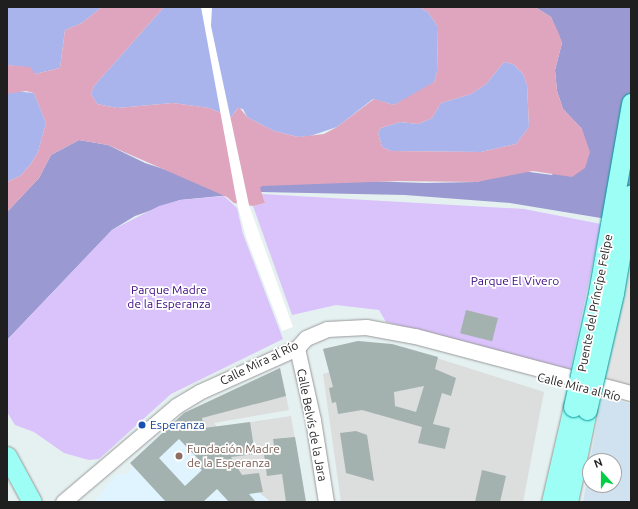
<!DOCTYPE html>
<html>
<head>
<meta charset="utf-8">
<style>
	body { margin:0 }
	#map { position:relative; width:638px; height:509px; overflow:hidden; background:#e5f0f0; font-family:Ubuntu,sans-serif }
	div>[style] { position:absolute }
	.residential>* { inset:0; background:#dcdddd }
	.education>* { inset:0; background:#e0f4ff }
	.farmland>* { inset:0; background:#d0e2ef }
	.grass>* { inset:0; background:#aab4ec }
	.forest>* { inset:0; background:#9b99d1 }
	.park>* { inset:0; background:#dac2fb }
	.parking>* { inset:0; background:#e3e3e3 }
	.water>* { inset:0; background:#dfa5be }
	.pier>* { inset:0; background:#fff }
	.building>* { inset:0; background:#a4b2af; transform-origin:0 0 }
	.roads { filter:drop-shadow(0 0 1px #999) drop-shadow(0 0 1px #999) }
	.minor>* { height:15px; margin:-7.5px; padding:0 7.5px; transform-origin:7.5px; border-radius:7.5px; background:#fff }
	.major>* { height:19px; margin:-9.5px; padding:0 9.5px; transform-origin:9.5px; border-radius:9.5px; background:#9cfef5 }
	.bridges { filter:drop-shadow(0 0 1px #00999b) drop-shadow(0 0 1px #00999b) }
	.major-bridge>* { height:19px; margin:-9.5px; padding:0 9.5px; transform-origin:9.5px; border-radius:9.5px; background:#9cfef5 }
	.dots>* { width:11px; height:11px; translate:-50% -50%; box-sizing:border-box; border:2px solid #fff; border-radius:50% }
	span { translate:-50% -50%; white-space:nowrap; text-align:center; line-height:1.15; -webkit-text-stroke:3.5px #fff; paint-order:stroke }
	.park-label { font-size:12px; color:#3c0882 }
	.street-label { font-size:12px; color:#1f1f1f }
	.transit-label { font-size:12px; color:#164399 }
	.left { translate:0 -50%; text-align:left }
	.education-label { font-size:12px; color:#785e54 }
	.frame { position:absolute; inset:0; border:8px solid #1f1f1f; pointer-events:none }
	.north { position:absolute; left:582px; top:453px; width:40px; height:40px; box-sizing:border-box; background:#fff; border:1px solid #a5a5a5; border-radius:50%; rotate:339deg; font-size:11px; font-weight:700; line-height:16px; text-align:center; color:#1f1f1f }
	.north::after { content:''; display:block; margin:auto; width:14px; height:18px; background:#00cf46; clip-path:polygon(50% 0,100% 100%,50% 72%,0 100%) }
</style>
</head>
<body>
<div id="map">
	<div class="residential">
		<i style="clip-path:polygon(358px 341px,405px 348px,544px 392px,523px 502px,341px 502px,323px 374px,330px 372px,323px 349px)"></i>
		<i style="clip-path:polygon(280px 368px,289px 410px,214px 423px,217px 427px,291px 416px,306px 502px,271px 502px,251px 486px,184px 413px)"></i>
	</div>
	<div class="education">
		<i style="clip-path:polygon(184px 413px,251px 486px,270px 502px,94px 502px,116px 475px,125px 475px,133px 467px,130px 463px)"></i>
	</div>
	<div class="farmland">
		<i style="clip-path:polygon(602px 396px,631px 404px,631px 502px,583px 502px,590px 462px,590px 485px,614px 485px,614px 461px,590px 461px)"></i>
	</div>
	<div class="grass">
		<i style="clip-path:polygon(7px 7px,102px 7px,82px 23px,65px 30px,60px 68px,35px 74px,23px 67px,7px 65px)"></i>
		<i style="clip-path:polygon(164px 7px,419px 7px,428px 12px,438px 27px,437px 72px,434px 82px,422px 91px,394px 105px,373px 99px,337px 127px,310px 136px,298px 137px,274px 131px,247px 117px,243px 109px,238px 108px,231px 117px,209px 108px,173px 103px,117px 108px,97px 104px,91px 94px,94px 86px)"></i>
		<i style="clip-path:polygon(504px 62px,513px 64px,523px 74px,527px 85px,529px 127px,516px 144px,481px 152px,391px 151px,382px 147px,378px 133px,381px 128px,400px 122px,418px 124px,432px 118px,441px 103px,471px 94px,486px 84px)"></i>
		<i style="clip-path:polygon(13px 91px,34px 93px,46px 123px,38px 152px,30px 165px,20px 176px,7px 182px,7px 94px)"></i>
	</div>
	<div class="forest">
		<i style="clip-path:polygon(535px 7px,631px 7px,631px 223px,510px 203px,405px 195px,261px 192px,180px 200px,135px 216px,112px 230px,7px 340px,7px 212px,39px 178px,51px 155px,79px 140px,108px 145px,145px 163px,182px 175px,425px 183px,476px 182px,522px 171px,552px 175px,582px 129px,563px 109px,557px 91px,555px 70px,562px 43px,551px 17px)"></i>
	</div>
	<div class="park">
		<i style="clip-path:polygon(262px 194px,524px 209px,601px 224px,570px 371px,386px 322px,379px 310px,336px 305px,292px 315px,253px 206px,265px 203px)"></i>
		<i style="clip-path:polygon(224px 196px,237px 208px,243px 234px,283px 339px,171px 394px,99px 459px,89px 460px,64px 453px,34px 432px,15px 425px,7px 412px,7px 340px,112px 230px,159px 206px,180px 200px)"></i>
	</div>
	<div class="parking">
		<i style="clip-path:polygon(631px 260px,631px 389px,603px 381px)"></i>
	</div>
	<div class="water">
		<i style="clip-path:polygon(evenodd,102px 7px,164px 7px,94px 86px,91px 94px,97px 104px,117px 108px,173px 103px,209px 108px,231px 117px,239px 107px,247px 117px,274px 131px,298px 137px,324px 134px,337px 127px,374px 99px,394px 105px,434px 82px,437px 72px,438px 27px,428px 12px,419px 7px,535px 7px,551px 17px,559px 34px,562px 43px,555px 70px,557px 91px,563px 109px,582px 129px,590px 152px,585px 168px,572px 177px,533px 171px,476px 182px,399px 181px,262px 186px,260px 188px,265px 203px,253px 206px,234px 203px,227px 197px,108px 145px,79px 140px,51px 155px,39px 178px,7px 212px,7px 182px,20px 176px,30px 165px,38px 152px,46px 123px,34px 93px,26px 91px,7px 94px,7px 65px,30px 67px,35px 74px,60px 68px,65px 30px,82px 23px,102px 7px,504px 62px,513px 64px,523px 74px,527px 85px,529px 127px,516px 144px,481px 152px,391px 151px,382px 147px,378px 133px,381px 128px,400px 122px,418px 124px,432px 118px,441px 103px,471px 94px,486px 84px,504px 62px)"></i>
	</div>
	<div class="pier">
		<i style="clip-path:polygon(201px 7px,212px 7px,211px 26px,249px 205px,293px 327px,282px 331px,246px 237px,237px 203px)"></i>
	</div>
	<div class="building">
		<i style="left:466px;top:310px;width:33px;height:24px;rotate:14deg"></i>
		<i style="clip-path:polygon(evenodd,358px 341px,392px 344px,438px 357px,435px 369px,456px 378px,451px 396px,442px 393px,433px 424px,450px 428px,445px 449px,418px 443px,422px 427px,362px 410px,338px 414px,336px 402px,332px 403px,329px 388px,333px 387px,323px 349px,358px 341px,424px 386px,416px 412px,395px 406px,394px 392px,424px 386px)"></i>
		<i style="clip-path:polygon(evenodd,280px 368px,286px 396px,202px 418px,204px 428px,250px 422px,255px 454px,231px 457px,242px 475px,259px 473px,263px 492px,249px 494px,256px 502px,229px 502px,217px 489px,203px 502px,166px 502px,130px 463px,184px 413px,280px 368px,179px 439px,202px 463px,198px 467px,202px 470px,185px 486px,159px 458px,179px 439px)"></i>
		<i style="clip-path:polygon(356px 431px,367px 435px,374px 481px,346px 473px,340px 433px)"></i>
		<i style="clip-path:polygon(295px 437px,301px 472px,306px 502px,286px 502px,282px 474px,267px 476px,263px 447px,274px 445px,273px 439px)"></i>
		<i style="clip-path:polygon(482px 470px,506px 476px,500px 502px,475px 502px)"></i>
	</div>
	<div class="roads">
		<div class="minor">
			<i style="left:297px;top:348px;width:74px;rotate:77.5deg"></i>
			<i style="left:313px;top:420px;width:83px;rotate:81deg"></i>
			<i style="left:63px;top:502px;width:148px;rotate:-40.3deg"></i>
			<i style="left:176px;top:406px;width:27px;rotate:-31deg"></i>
			<i style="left:199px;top:392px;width:107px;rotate:-24.2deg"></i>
			<i style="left:297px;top:348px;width:13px;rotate:-48deg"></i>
			<i style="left:306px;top:338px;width:23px;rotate:-23deg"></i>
			<i style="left:327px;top:329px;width:39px;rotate:-3deg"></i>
			<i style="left:366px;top:327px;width:50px;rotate:10.4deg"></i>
			<i style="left:415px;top:336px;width:223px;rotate:14.8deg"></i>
		</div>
		<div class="major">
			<i style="left:7px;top:456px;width:52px;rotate:61.5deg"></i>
			<i style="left:551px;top:502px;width:98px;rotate:-77deg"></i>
			<i style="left:568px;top:502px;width:94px;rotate:-78.3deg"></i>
		</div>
	</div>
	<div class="bridges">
		<div class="major-bridge">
			<i style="left:573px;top:407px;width:117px;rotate:-77.6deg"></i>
			<i style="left:598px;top:293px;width:193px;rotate:-80.1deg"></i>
			<i style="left:587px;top:410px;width:120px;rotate:-77deg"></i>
			<i style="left:614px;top:293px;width:100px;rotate:-80.3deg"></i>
		</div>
	</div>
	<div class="dots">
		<i style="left:142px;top:425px;background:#1a4fb4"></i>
		<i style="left:179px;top:456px;background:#8d6e63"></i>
	</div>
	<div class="park-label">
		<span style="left:515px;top:281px">Parque El Vivero</span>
		<span style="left:169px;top:297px">Parque Madre<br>de la Esperanza</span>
	</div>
	<div class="street-label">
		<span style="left:595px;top:303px;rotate:-79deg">Puente del Príncipe Felipe</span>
		<span style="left:259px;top:363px;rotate:-26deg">Calle Mira al Río</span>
		<span style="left:579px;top:387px;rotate:14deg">Calle Mira al Río</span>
		<span style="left:312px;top:425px;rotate:79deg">Calle Belvís de la Jara</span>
	</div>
	<div class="transit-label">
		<span class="left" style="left:150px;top:425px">Esperanza</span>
	</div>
	<div class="education-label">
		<span class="left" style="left:187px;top:456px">Fundación Madre<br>de la Esperanza</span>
	</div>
	<div class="frame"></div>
	<div class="north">N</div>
</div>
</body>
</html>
